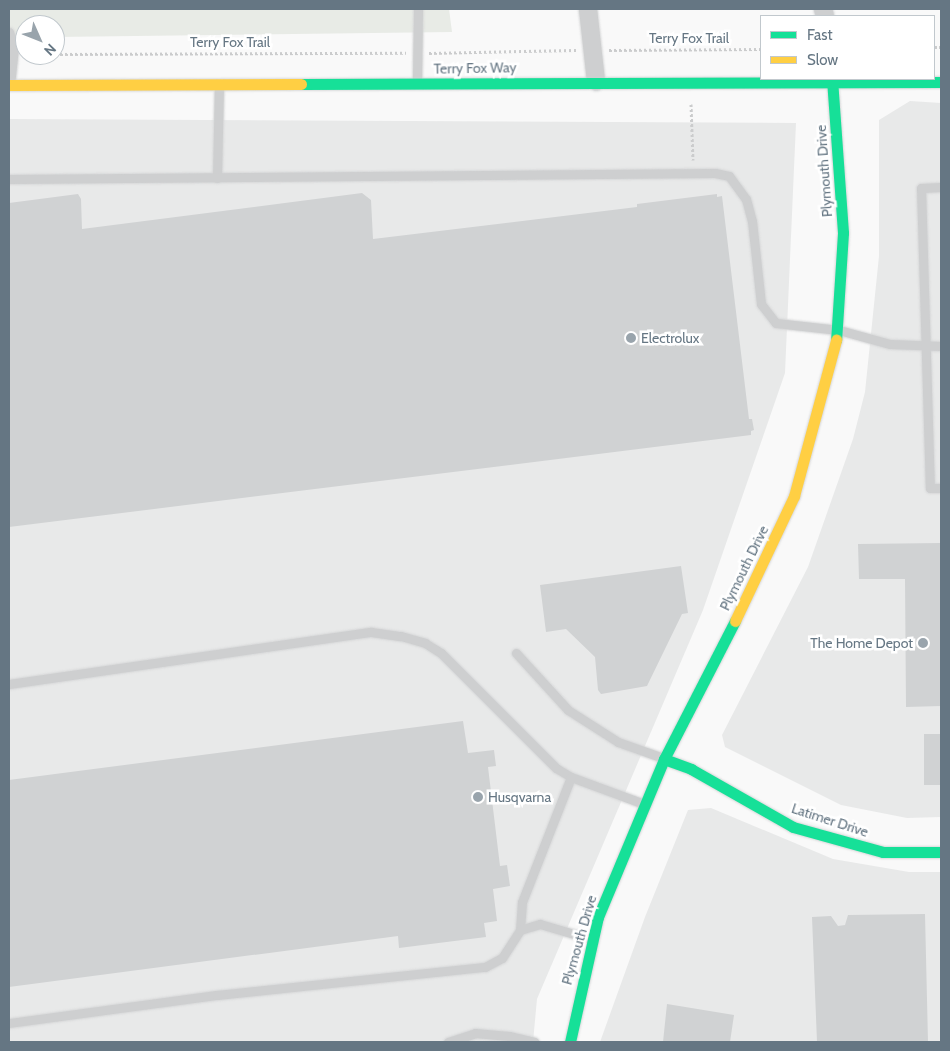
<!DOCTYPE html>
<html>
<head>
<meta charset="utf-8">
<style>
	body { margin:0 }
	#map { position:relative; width:950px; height:1051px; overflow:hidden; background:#f9f9f9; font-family:Cabin,sans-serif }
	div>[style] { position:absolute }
	.built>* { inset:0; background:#e8e9e9 }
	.green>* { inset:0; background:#e8ebe6 }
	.building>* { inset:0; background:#d0d2d3; transform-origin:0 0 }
	.path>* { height:3px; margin-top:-1.5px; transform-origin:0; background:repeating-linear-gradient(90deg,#cbcccd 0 2.5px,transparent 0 5px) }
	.roads { filter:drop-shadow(0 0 1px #d5d6d7) drop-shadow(0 0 1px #d5d6d7) }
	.lane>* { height:9px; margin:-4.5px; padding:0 4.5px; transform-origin:4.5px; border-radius:4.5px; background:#cecfd0 }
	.street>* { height:18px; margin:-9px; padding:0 9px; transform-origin:9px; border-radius:9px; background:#cecfd0 }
	.fast>* { height:11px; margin:-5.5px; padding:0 5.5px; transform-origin:5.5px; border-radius:5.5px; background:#16e098 }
	.slow>* { height:11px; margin:-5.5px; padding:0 5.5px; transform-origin:5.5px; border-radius:5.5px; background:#ffcf43 }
	.dots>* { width:14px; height:14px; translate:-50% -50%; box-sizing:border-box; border:2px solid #fff; border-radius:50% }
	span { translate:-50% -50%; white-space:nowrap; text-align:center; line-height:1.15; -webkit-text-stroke:5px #fff; paint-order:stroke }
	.street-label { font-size:14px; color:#657683 }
	.poi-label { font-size:14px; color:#657683 }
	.left { translate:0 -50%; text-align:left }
	.right { translate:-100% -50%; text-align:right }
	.frame { position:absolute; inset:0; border:10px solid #657683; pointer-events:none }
	.legend { position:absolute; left:760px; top:15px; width:175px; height:65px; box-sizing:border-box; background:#fff; border:1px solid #c1c8cd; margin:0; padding:6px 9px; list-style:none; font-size:15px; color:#657683 }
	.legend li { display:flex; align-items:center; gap:10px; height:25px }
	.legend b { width:25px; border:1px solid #c1c8cd }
	.north { position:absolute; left:15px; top:15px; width:50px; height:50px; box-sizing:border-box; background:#fff; border:1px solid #c1c8cd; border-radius:50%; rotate:134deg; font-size:14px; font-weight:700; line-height:20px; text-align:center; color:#657683 }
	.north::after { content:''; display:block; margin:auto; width:18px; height:22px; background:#99a4ac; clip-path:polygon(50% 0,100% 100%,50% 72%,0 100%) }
</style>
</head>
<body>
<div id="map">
	<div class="built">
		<i style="clip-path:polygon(910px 101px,941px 103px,941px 817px,907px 818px,841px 805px,725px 747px,722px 735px,808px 567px,853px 439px,865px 392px,879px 256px,879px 120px)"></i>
		<i style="clip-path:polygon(9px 119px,796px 123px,785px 373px,703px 610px,537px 999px,533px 1042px,9px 1042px)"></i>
		<i style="clip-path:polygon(711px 808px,833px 859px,909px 872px,941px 872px,941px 1042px,600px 1042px,645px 917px,688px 810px)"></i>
	</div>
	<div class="green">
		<i style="clip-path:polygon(9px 9px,449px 9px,452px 32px,55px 37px,55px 25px,25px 25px,25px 37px,9px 37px)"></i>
	</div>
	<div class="building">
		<i style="clip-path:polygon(362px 193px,371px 200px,373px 239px,637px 207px,637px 204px,717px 194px,717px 197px,722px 196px,749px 419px,752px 419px,754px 430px,751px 431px,751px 435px,9px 527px,9px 203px,78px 194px,81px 199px,82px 229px)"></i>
		<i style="clip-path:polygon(941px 543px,941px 706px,906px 707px,905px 579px,859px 579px,858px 544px)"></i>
		<i style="clip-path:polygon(681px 566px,688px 613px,682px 614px,647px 686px,601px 694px,598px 690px,595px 657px,566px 629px,546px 632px,540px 585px)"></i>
		<i style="clip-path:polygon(463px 721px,468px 753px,494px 750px,496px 766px,488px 767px,500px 866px,507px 865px,510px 886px,493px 889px,497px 921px,484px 923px,486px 937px,399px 948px,398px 936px,9px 987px,9px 780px)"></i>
		<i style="left:941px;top:734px;width:51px;height:17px;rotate:90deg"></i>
		<i style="clip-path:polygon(925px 914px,928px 1042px,817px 1042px,812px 917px,831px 916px,838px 926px,845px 925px,848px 915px)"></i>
		<i style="clip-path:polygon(667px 1004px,734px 1015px,730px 1042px,663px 1042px)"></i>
	</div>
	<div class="path">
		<i style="left:934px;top:47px;width:7px"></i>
		<i style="left:609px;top:50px;width:152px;rotate:-0.4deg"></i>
		<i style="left:429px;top:53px;width:147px;rotate:-1.2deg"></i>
		<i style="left:55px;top:54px;width:351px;rotate:-0.2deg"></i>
		<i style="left:691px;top:104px;width:56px;rotate:88deg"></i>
	</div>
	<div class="roads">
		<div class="lane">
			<i style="left:9px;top:32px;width:16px;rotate:72deg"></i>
			<i style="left:14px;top:47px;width:36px;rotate:96deg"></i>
			<i style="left:417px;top:81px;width:72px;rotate:-89.2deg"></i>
			<i style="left:217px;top:178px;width:93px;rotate:-88.8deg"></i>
			<i style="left:9px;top:179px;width:706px;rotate:-0.49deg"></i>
			<i style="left:715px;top:173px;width:14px;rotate:12deg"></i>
			<i style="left:729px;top:176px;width:29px;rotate:54deg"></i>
			<i style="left:746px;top:199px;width:23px;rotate:75deg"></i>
			<i style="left:752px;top:221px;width:83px;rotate:83.8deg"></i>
			<i style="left:761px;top:304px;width:24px;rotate:52deg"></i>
			<i style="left:776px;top:323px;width:63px;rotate:6.3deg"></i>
			<i style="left:839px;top:330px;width:53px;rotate:15.4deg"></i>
			<i style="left:890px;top:344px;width:51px;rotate:2.2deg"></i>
			<i style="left:941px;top:187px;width:20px;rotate:177deg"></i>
			<i style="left:921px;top:188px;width:300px;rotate:88.3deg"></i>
			<i style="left:930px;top:488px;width:11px"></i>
			<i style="left:516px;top:653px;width:77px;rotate:47.6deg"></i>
			<i style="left:568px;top:710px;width:59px;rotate:32.6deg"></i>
			<i style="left:618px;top:742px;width:48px;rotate:19.6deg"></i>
			<i style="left:9px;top:684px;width:366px;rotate:-8.2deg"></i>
			<i style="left:371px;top:632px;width:30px;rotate:8deg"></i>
			<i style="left:401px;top:636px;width:25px;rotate:16deg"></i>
			<i style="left:425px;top:643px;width:19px;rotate:32deg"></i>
			<i style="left:441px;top:653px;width:163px;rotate:45deg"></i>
			<i style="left:556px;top:768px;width:17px;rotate:31deg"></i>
			<i style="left:571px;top:777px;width:78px;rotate:20.3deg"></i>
			<i style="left:520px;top:930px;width:28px;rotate:-86deg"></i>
			<i style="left:522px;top:902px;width:134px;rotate:-68.6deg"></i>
			<i style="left:9px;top:1023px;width:210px;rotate:-7.7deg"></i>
			<i style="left:217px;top:995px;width:269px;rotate:-6deg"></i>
			<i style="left:485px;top:967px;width:19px;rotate:-28deg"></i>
			<i style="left:502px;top:958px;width:33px;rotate:-57deg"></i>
			<i style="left:520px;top:930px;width:21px;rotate:-17deg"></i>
			<i style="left:540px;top:924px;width:53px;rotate:16.4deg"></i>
			<i style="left:448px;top:1042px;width:28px;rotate:-18deg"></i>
			<i style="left:475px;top:1033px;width:34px;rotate:5deg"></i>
			<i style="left:509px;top:1036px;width:26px;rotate:13deg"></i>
		</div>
		<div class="street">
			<i style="left:588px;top:9px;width:73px;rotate:83.7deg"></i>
			<i style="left:823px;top:9px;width:7px;rotate:74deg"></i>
		</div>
		<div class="fast">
			<i style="left:832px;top:79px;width:154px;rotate:85.9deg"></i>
			<i style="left:843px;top:233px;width:107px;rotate:93.7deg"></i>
			<i style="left:301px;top:84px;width:640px;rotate:-0.18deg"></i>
			<i style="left:664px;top:759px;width:29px;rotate:20deg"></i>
			<i style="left:691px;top:769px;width:117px;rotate:29.6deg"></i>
			<i style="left:793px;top:827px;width:93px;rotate:15.5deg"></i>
			<i style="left:883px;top:852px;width:58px"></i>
			<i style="left:570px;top:1042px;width:128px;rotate:-77.4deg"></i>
			<i style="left:598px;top:917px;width:171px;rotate:-67.3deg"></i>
			<i style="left:664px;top:759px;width:155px;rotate:-62.8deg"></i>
		</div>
		<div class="slow">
			<i style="left:9px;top:85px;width:292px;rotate:-0.2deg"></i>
			<i style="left:735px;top:621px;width:138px;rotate:-64.7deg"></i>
			<i style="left:794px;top:496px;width:162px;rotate:-74.9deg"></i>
		</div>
	</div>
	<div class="dots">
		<i style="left:631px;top:338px;background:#99a4ac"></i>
		<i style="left:923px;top:643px;background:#99a4ac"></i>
		<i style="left:478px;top:797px;background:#99a4ac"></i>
	</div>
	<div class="street-label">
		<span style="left:689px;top:38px">Terry Fox Trail</span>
		<span style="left:230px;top:42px">Terry Fox Trail</span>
		<span style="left:475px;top:68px;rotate:-1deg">Terry Fox Way</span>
		<span style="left:824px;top:171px;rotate:-94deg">Plymouth Drive</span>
		<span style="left:744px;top:568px;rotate:-64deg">Plymouth Drive</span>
		<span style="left:830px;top:820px;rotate:18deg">Latimer Drive</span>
		<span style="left:579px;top:940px;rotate:-74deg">Plymouth Drive</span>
	</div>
	<div class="poi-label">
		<span class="left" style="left:641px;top:338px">Electrolux</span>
		<span class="right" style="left:913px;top:643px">The Home Depot</span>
		<span class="left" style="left:488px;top:797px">Husqvarna</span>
	</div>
	<div class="frame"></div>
	<ul class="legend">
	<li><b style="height:6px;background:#16e098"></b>Fast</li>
	<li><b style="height:6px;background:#ffcf43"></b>Slow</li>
	</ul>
	<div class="north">N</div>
</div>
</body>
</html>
